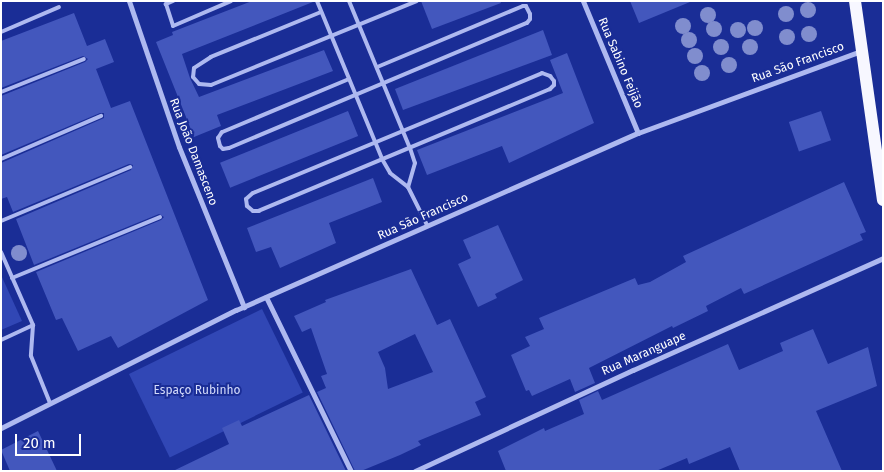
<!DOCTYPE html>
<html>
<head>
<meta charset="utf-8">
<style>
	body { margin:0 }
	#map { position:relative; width:884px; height:472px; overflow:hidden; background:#1a2d96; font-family:"Fira Sans",sans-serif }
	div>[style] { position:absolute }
	.green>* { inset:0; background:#3147b5; transform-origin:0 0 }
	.building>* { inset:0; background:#4357bd; transform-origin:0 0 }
	.lane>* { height:4px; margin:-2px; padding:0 2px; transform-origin:2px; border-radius:2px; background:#aeb9f0 }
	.street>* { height:5px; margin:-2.5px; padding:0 2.5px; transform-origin:2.5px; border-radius:2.5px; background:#aeb9f0 }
	.primary>* { height:12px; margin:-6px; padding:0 6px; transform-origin:6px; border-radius:6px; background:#f7f7ff }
	.trees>* { width:16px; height:16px; margin:-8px; border-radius:50%; background:#808dce }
	span { translate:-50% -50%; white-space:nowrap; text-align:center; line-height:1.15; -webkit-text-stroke:4px #1a2d96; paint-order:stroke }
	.street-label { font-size:12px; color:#fff }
	.park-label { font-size:12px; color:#d4dbfb }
	.frame { position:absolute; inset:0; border:2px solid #fff; pointer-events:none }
	.scale { position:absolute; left:15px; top:434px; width:66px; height:22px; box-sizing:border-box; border:2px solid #fff; border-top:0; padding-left:6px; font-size:15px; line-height:18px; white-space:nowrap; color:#fff; -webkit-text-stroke:4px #1a2d96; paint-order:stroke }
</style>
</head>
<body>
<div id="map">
	<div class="green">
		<i style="clip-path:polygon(1px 275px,22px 321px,1px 330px)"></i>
		<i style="left:262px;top:309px;width:93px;height:148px;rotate:64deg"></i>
	</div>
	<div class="building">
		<i style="clip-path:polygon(252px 1px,313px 2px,182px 54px,190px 78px,199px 97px,324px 50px,333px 71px,217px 115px,221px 126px,194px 137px,156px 42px,173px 35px,172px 32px)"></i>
		<i style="clip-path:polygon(421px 1px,500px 1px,501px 3px,432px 29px)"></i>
		<i style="clip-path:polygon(630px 1px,690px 1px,690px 2px,639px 23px)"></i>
		<i style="clip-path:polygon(74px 13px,87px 46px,105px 39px,114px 62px,96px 69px,111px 108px,130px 101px,208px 300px,118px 348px,111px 336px,78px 351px,62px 318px,56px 320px,36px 272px,161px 220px,164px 217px,159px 214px,34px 265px,16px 219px,131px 170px,133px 165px,129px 164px,13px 212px,7px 197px,1px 199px,1px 163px,104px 118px,104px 113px,100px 113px,1px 155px,1px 96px,85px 62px,88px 59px,83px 56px,1px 88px,1px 41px)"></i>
		<i style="clip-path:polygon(543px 30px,552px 55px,403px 110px,395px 89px)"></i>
		<i style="clip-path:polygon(567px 53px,594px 123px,509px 163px,502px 146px,427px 175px,417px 150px,563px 93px,550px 60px)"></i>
		<i style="left:348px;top:111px;width:27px;height:138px;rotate:68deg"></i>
		<i style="left:821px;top:111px;width:31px;height:34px;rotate:71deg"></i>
		<i style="clip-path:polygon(373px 178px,382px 202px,329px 223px,336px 243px,280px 268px,271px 247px,256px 252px,247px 228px)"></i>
		<i style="clip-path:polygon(844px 182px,866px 232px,860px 234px,863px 240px,744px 294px,741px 288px,706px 306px,708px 311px,673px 328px,672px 326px,589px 368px,595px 383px,575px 392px,570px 379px,532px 396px,529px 390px,526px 391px,511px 355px,530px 346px,525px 337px,544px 329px,539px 318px,635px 278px,638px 285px,650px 282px,686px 262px,683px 256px)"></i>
		<i style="clip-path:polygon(498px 225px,523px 280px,495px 294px,497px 298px,478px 307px,458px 264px,471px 258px,463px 240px)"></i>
		<i style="clip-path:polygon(evenodd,411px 269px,437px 325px,450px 319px,486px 397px,475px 402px,481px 415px,418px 441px,421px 445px,400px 455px,361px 471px,355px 471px,317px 392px,326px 388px,321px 376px,327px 374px,311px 328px,302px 332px,294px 316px,326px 302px,325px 300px,411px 269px,415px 334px,433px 372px,388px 389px,385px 368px,378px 352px,415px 334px)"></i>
		<i style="clip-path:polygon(813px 329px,828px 364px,868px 347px,877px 386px,816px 411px,842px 471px,740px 471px,730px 447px,689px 464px,687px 458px,656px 471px,506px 471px,498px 451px,544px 428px,545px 431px,584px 414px,579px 400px,598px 391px,602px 400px,728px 344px,739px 370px,783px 351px,780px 343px)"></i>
		<i style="clip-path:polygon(309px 395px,346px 471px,173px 471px,229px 444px,222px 428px,239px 420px,242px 426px)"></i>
		<i style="clip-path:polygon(38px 431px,57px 471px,10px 471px,1px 450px)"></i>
	</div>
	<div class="lane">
		<i style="left:173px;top:1px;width:8px;rotate:157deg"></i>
		<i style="left:166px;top:4px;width:23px;rotate:72deg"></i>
		<i style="left:173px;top:26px;width:63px;rotate:-23.3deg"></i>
		<i style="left:317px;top:1px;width:171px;rotate:67.6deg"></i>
		<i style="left:382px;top:159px;width:16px;rotate:60deg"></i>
		<i style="left:390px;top:173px;width:23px;rotate:38deg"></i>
		<i style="left:349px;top:1px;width:159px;rotate:67.5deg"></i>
		<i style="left:410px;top:148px;width:16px;rotate:72deg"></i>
		<i style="left:415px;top:163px;width:25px;rotate:106deg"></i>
		<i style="left:408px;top:187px;width:42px;rotate:63.4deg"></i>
		<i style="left:321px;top:12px;width:119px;rotate:157.8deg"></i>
		<i style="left:211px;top:57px;width:20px;rotate:147deg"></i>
		<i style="left:194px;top:68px;width:9px;rotate:96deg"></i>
		<i style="left:193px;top:77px;width:9px;rotate:49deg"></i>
		<i style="left:199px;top:84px;width:12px;rotate:5deg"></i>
		<i style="left:211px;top:85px;width:222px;rotate:-22.2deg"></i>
		<i style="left:1px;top:32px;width:63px;rotate:-23.3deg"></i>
		<i style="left:542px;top:73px;width:9px;rotate:21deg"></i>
		<i style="left:550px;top:76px;width:6px;rotate:51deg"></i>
		<i style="left:554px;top:81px;width:4px;rotate:90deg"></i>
		<i style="left:554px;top:85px;width:6px;rotate:135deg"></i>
		<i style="left:550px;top:89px;width:316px;rotate:157.3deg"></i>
		<i style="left:259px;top:211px;width:6px;rotate:180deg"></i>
		<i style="left:253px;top:211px;width:8px;rotate:-140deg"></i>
		<i style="left:247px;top:206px;width:7px;rotate:-98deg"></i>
		<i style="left:246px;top:199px;width:9px;rotate:-41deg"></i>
		<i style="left:253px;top:193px;width:313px;rotate:-22.5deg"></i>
		<i style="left:349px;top:79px;width:138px;rotate:157.3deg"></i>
		<i style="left:222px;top:132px;width:7px;rotate:124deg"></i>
		<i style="left:218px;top:138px;width:8px;rotate:76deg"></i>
		<i style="left:220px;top:146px;width:4px;rotate:45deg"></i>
		<i style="left:223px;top:149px;width:6px;rotate:-9deg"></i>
		<i style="left:229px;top:148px;width:323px;rotate:-22.8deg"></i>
		<i style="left:527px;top:23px;width:5px;rotate:-53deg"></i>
		<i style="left:530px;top:19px;width:5px;rotate:-90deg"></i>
		<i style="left:530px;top:14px;width:9px;rotate:-117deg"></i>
		<i style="left:526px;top:6px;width:3px;rotate:180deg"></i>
		<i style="left:523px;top:6px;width:158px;rotate:157.3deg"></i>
		<i style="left:1px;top:92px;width:89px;rotate:-21.7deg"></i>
		<i style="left:1px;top:159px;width:109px;rotate:-23.3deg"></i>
		<i style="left:1px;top:221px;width:140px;rotate:-22.7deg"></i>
		<i style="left:1px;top:252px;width:80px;rotate:66.3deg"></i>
		<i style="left:33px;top:325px;width:31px;rotate:94deg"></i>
		<i style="left:31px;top:356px;width:51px;rotate:68deg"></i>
		<i style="left:12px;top:278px;width:160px;rotate:-22.4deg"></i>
		<i style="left:1px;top:340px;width:35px;rotate:-25deg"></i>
	</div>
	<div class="street">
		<i style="left:129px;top:1px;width:154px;rotate:71.1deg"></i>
		<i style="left:179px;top:147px;width:173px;rotate:67.9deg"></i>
		<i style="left:583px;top:1px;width:143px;rotate:67.4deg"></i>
		<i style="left:266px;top:297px;width:194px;rotate:64deg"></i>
		<i style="left:1px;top:428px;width:263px;rotate:-26.7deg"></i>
		<i style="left:236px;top:310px;width:439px;rotate:-23.8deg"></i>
		<i style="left:638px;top:133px;width:238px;rotate:-20.2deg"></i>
		<i style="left:415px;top:471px;width:240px;rotate:-24.9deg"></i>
		<i style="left:633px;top:370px;width:274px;rotate:-24.1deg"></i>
	</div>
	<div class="primary">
		<i style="left:855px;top:1px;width:201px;rotate:82deg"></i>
	</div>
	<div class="trees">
		<i style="left:808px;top:10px"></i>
		<i style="left:786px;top:14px"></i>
		<i style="left:708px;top:15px"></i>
		<i style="left:683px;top:26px"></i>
		<i style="left:755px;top:28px"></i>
		<i style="left:714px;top:29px"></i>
		<i style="left:738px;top:30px"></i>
		<i style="left:809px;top:34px"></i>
		<i style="left:787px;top:37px"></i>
		<i style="left:689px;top:40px"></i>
		<i style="left:721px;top:47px"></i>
		<i style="left:750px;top:47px"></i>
		<i style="left:695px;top:56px"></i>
		<i style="left:729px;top:65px"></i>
		<i style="left:702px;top:73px"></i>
		<i style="left:19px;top:253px"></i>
	</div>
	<div class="street-label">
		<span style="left:620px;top:63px;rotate:67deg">Rua Sabino Feijão</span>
		<span style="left:798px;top:63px;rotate:-20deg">Rua São Francisco</span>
		<span style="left:193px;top:152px;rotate:69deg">Rua João Damasceno</span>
		<span style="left:423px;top:217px;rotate:-24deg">Rua São Francisco</span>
		<span style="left:644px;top:354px;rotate:-24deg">Rua Maranguape</span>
	</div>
	<div class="park-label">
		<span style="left:197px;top:391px">Espaço Rubinho</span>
	</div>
	<div class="frame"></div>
	<div class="scale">20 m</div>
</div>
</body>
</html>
